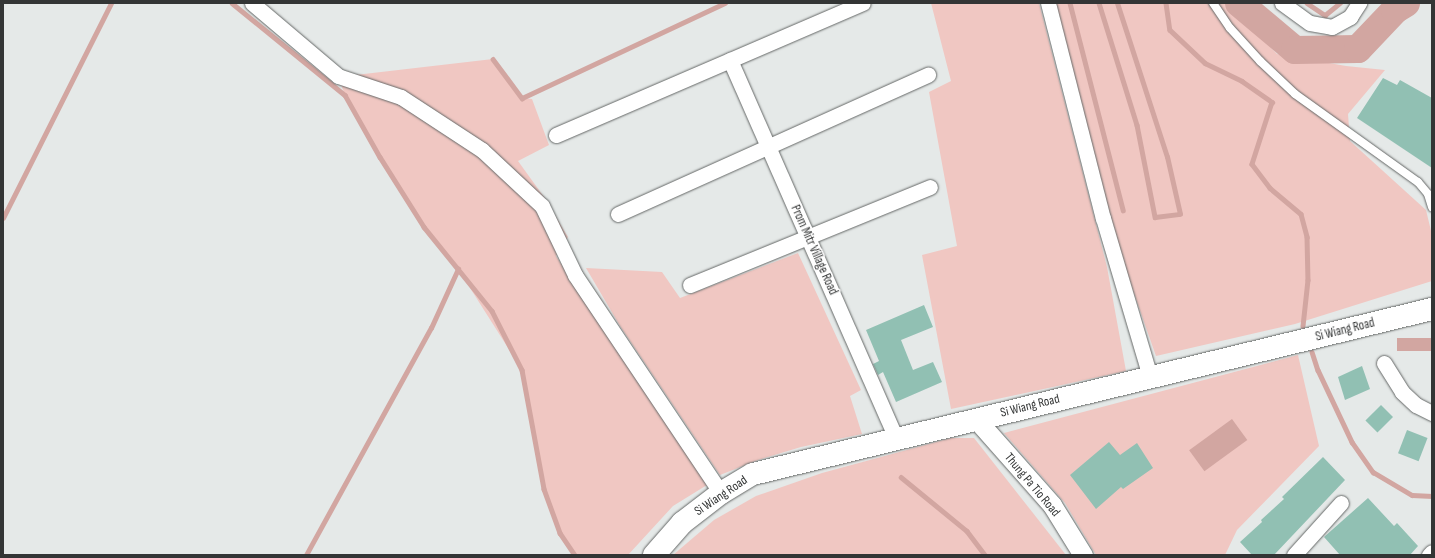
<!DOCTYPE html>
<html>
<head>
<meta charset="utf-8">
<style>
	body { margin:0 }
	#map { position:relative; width:1435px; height:558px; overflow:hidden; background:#e5e9e8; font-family:"Sofia Sans Condensed",sans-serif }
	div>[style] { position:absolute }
	.green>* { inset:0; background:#f0c7c2 }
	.water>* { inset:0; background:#d2a6a1; transform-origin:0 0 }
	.stream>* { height:4.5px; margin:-2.25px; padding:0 2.25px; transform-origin:2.25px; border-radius:2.25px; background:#d2a6a1 }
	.river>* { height:28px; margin:-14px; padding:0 14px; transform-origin:14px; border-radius:14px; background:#d2a6a1 }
	.building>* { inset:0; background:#91c0b3; transform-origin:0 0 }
	.roads { filter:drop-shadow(0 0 1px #646766) drop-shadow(0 0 1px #646766) }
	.service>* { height:8px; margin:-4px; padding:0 4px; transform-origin:4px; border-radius:4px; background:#fff }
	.minor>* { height:15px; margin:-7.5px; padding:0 7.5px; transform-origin:7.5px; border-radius:7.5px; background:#fff }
	.tertiary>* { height:19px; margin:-9.5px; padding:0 9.5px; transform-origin:9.5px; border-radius:9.5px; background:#fff }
	.secondary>* { height:22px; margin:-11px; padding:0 11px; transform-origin:11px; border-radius:11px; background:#fff }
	span { translate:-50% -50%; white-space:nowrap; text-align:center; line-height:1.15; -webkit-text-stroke:3px #fff; paint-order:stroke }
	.street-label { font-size:13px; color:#333535 }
	.frame { position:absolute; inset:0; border:4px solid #333535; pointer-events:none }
</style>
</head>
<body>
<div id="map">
	<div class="green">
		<i style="clip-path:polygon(931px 3px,1039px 3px,1107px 267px,1126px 371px,951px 409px,922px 255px,957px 246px,929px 92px,951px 81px)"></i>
		<i style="clip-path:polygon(1054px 3px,1229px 3px,1277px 54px,1346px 66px,1385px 70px,1348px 114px,1350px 141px,1426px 210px,1432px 235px,1432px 281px,1295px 324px,1156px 356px,1099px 194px)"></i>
		<i style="clip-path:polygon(493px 59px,522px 98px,532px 99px,549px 145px,518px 161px,544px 197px,568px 237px,556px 256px,707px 485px,673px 506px,628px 555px,576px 555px,560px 533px,544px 489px,522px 370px,458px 269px,424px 227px,345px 95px,338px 77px)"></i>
		<i style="clip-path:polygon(798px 253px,861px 390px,850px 396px,862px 434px,801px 447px,758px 460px,720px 475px,620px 326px,586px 268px,662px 272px,680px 298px)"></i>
		<i style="clip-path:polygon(1298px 355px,1319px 446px,1237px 530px,1225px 555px,1096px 555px,1065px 503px,1004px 433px)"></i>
		<i style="clip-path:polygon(951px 438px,974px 438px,1066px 555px,673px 555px,714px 520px,756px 496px,822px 473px)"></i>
	</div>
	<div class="water">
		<i style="left:1432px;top:338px;width:13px;height:35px;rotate:90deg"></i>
		<i style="left:1232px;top:419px;width:26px;height:53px;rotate:54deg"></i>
	</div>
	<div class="stream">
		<i style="left:232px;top:3px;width:146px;rotate:39.2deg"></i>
		<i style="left:345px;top:95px;width:71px;rotate:60.6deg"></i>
		<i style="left:380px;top:157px;width:83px;rotate:57.8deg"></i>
		<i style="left:424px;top:227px;width:108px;rotate:51deg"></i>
		<i style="left:492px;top:311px;width:66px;rotate:63deg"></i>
		<i style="left:522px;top:370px;width:121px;rotate:79.5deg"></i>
		<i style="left:544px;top:489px;width:47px;rotate:70deg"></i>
		<i style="left:560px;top:533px;width:27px;rotate:56deg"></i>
		<i style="left:1070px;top:3px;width:214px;rotate:75.6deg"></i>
		<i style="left:1099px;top:3px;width:128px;rotate:72.7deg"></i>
		<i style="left:1137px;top:125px;width:94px;rotate:78.9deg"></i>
		<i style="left:1155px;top:217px;width:25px;rotate:-7deg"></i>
		<i style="left:1180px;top:214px;width:58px;rotate:-102.8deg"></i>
		<i style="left:1167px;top:157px;width:162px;rotate:-108deg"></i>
		<i style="left:1166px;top:3px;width:27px;rotate:82deg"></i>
		<i style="left:1170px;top:30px;width:48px;rotate:43.3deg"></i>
		<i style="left:1205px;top:63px;width:41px;rotate:25.9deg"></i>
		<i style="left:1242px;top:81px;width:37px;rotate:35deg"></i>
		<i style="left:1272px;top:102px;width:65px;rotate:107.9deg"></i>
		<i style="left:1252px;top:164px;width:30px;rotate:53deg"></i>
		<i style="left:1270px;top:188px;width:40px;rotate:40deg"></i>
		<i style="left:1301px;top:214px;width:24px;rotate:75deg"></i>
		<i style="left:1307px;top:237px;width:43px;rotate:88.7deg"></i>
		<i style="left:1308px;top:280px;width:46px;rotate:96.2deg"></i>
		<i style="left:1307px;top:3px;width:22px;rotate:34deg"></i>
		<i style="left:1325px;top:15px;width:19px;rotate:-39deg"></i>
		<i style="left:493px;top:59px;width:49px;rotate:53.4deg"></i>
		<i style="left:522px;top:98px;width:224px;rotate:-25.1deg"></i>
		<i style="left:3px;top:218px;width:241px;rotate:-63.3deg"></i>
		<i style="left:1312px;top:352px;width:19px;rotate:72deg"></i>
		<i style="left:1318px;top:370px;width:80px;rotate:64.7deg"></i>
		<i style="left:1352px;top:442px;width:37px;rotate:55deg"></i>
		<i style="left:1373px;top:472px;width:45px;rotate:30.5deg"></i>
		<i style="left:1412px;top:495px;width:20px;rotate:3deg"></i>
		<i style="left:901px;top:477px;width:85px;rotate:39.3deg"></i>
		<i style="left:967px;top:531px;width:30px;rotate:53deg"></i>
		<i style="left:306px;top:555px;width:259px;rotate:-61.2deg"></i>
		<i style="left:431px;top:328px;width:65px;rotate:-65.4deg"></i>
	</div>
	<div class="river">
		<i style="left:1239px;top:3px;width:73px;rotate:40deg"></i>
		<i style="left:1295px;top:50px;width:63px;rotate:-0.9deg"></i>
		<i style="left:1358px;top:49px;width:54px;rotate:-46.5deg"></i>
		<i style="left:1395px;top:10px;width:13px;rotate:-32deg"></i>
	</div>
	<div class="building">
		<i style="clip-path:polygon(1383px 78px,1397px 85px,1400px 80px,1432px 98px,1432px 168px,1357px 118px)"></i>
		<i style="clip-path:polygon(924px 305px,933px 327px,901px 340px,913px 370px,933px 362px,942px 382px,896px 402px,883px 372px,878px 375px,873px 364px,879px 361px,866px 330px)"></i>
		<i style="clip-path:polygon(1362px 366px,1370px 389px,1345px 400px,1338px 377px)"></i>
		<i style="left:1381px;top:405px;width:17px;height:22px;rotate:45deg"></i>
		<i style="left:1407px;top:430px;width:22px;height:25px;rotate:21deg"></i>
		<i style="clip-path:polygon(1109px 442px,1120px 455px,1137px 443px,1153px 468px,1123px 489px,1121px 487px,1096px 509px,1070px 475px)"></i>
		<i style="clip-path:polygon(1323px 457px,1345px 480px,1274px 555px,1252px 555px,1240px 542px,1262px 522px,1261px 520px,1284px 499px,1282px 497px)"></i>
		<i style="clip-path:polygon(1368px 498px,1394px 526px,1397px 523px,1418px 546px,1410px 555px,1340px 555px,1324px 537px)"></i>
	</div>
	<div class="roads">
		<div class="service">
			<i style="left:1213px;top:3px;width:30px;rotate:56deg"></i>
			<i style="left:1230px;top:28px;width:45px;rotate:47.7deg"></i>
			<i style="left:1260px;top:61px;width:48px;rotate:43.3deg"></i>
			<i style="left:1295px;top:94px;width:151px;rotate:35.6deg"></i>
			<i style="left:1418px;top:182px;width:16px;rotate:50deg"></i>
			<i style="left:1428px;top:194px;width:14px;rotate:73deg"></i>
		</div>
		<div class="minor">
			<i style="left:252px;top:3px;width:113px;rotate:40.3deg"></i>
			<i style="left:338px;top:76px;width:66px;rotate:18.4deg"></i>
			<i style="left:401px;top:97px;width:97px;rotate:33.2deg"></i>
			<i style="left:482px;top:150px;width:82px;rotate:43deg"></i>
			<i style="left:542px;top:206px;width:76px;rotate:64.4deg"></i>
			<i style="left:575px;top:275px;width:262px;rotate:56.2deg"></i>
			<i style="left:1048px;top:3px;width:222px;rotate:75.7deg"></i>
			<i style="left:1103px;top:218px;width:166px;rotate:73.5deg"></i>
			<i style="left:1282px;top:3px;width:34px;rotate:36deg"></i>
			<i style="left:1310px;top:23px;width:22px;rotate:10deg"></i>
			<i style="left:1332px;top:27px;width:21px;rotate:-29deg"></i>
			<i style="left:1350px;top:17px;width:17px;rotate:-57deg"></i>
			<i style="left:730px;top:60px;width:414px;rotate:66.3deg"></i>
			<i style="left:556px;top:135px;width:334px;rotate:-23.3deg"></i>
			<i style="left:618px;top:214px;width:340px;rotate:-24.2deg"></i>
			<i style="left:690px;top:285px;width:259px;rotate:-22.2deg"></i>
			<i style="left:1384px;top:363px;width:34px;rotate:58deg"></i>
			<i style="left:1402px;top:392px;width:19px;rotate:43deg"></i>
			<i style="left:1416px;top:405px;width:18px;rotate:27deg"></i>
			<i style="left:1294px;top:555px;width:70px;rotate:-47.9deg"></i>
			<i style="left:1429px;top:555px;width:4px;rotate:-45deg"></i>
		</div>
		<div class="tertiary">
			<i style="left:976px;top:419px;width:115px;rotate:48.5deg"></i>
			<i style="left:1052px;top:505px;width:59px;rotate:58.2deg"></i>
		</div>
		<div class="secondary">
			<i style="left:654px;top:555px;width:43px;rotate:-48.8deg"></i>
			<i style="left:682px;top:523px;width:49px;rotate:-37.6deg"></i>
			<i style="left:721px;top:493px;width:37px;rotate:-31deg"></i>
			<i style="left:753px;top:474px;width:699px;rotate:-13.66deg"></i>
		</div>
	</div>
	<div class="street-label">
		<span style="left:814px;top:250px;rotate:66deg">Prom Mitr Village Road</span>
		<span style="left:1345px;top:330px;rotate:-14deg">Si Wiang Road</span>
		<span style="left:1030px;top:406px;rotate:-14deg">Si Wiang Road</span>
		<span style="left:1032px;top:485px;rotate:50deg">Thung Pa Tio Road</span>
		<span style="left:721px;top:496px;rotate:-34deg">Si Wiang Road</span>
	</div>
	<div class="frame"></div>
</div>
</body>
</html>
